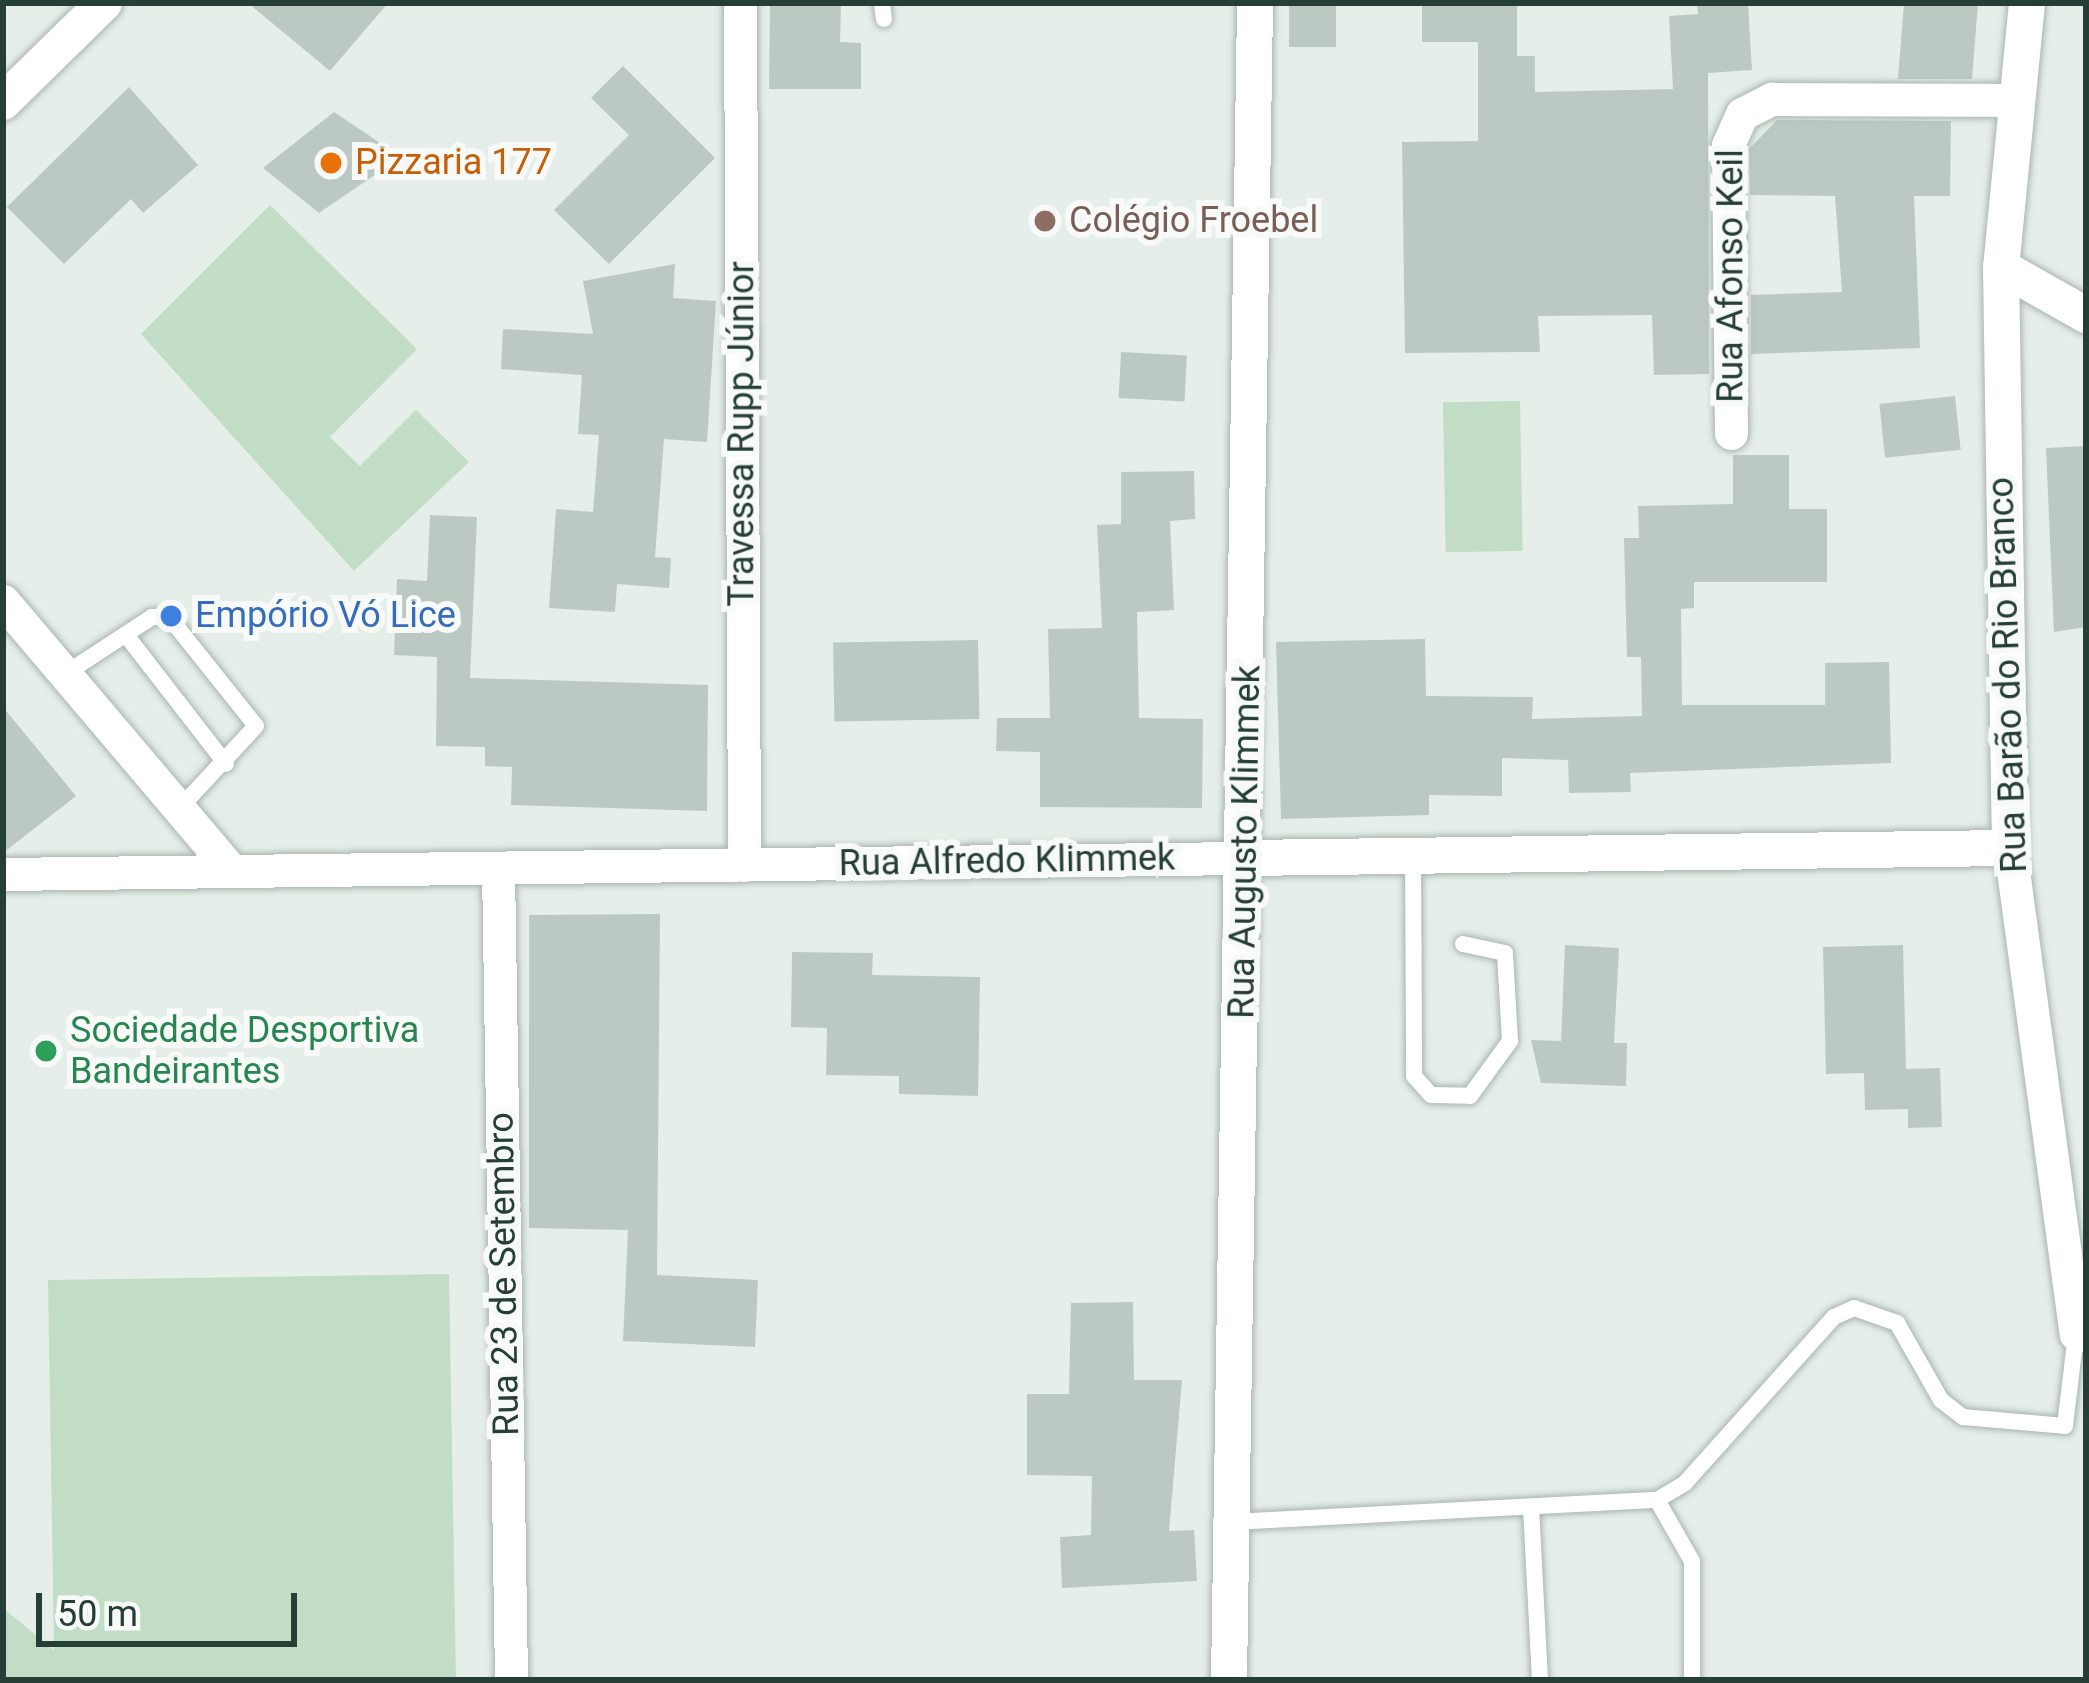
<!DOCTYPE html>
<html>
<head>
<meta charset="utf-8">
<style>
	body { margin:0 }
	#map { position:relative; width:2089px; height:1683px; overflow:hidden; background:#e6eeea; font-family:Roboto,sans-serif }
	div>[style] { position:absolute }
	.green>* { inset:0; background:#c1ddc6; transform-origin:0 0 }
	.building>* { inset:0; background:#bcc9c3; transform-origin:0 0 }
	.roads { filter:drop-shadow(0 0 3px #a9b6b0) drop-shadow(0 0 3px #a9b6b0) }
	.service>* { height:16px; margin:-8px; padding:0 8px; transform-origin:8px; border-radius:8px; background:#fff }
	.minor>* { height:33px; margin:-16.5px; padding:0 16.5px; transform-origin:16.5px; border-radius:16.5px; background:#fff }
	.tertiary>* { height:36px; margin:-18px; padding:0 18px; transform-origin:18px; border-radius:18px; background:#fff }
	.secondary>* { height:36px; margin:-18px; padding:0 18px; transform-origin:18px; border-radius:18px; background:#fff }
	.dots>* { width:33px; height:33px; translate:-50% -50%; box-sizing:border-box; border:6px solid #f7faf8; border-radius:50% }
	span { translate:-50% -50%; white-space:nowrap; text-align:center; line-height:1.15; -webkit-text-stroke:12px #f7faf8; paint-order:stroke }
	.food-label { font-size:36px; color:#c56008 }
	.left { translate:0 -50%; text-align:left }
	.education-label { font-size:36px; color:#785e54 }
	.street-label { font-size:36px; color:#263f36 }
	.shop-label { font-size:36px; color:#366cbe }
	.leisure-label { font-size:36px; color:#27864d }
	.frame { position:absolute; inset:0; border:6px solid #263f36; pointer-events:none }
	.scale { position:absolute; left:36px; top:1593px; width:261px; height:54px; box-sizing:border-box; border:6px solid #263f36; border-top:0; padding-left:15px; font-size:36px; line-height:42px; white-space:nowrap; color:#263f36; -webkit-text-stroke:9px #f7faf8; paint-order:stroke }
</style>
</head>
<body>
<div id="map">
	<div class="green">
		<i style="clip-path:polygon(270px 205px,417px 349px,330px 437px,360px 466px,416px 410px,469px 462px,354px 571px,141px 334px)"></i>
		<i style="left:1520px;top:401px;width:150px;height:77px;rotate:89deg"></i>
		<i style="clip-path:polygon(449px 1274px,456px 1680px,3px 1680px,3px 1608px,54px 1650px,48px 1280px)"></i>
	</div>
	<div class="building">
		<i style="clip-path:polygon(248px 3px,388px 3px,330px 71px)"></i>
		<i style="clip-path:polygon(770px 3px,841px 3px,840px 42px,861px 43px,861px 89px,769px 89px)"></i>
		<i style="left:1289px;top:3px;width:47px;height:44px"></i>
		<i style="clip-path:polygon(1422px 3px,1517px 3px,1517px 56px,1535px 56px,1535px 92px,1673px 89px,1669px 16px,1698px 14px,1697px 3px,1748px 3px,1752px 70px,1708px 73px,1709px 374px,1654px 375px,1652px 315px,1538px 316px,1540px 352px,1405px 353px,1402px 142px,1478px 141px,1478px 42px,1422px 42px)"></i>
		<i style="clip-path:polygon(1904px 3px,1978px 3px,1972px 79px,1898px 79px)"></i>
		<i style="clip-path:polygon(623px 66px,715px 158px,609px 264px,554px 210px,629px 135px,591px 98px)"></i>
		<i style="clip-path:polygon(129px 87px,198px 165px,143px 213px,131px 199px,64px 264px,7px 207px)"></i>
		<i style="clip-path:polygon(334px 112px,401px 157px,319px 213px,263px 168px)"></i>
		<i style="clip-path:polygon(1777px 120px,1951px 121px,1950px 196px,1914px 196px,1920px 348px,1751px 354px,1751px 295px,1842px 292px,1835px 196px,1750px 195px,1749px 149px)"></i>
		<i style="clip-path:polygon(675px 264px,673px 298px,716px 301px,707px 442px,664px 439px,655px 557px,671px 558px,669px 588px,617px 584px,615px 612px,549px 608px,556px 509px,593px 512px,599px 435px,578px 434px,582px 375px,501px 369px,503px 329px,593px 334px,583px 281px)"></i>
		<i style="left:1121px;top:352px;width:66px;height:46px;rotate:3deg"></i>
		<i style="left:1955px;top:396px;width:54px;height:76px;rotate:84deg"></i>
		<i style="clip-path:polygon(2086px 446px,2086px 627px,2054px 632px,2046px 448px)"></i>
		<i style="clip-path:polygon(1733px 455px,1789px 455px,1789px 509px,1827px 509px,1827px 582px,1694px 582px,1694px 608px,1681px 609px,1682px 705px,1825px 705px,1825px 663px,1889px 662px,1891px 763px,1630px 773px,1631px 792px,1569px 793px,1568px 760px,1502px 758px,1502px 796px,1429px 795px,1429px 815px,1281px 819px,1276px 642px,1425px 639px,1426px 696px,1533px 697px,1532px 719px,1642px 716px,1641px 657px,1627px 657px,1624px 538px,1639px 538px,1638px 506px,1733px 504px)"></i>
		<i style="clip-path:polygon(1194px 471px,1195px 519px,1170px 521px,1174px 610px,1137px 612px,1139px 718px,1203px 719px,1202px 808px,1040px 807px,1040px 752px,996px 751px,997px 718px,1050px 718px,1048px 629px,1102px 628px,1097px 525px,1121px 524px,1121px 472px)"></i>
		<i style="clip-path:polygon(430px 515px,477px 517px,470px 678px,708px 685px,707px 811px,511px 805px,512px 767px,485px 766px,485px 747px,436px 746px,437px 657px,394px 655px,397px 579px,427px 581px)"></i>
		<i style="left:978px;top:640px;width:79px;height:145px;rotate:89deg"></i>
		<i style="clip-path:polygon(3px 707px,76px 796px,3px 853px)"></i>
		<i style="clip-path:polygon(660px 914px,657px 1275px,758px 1280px,755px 1347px,623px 1341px,628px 1230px,529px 1228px,529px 915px)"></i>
		<i style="clip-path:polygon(1565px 945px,1619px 948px,1614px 1043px,1627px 1043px,1626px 1086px,1541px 1083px,1531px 1040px,1561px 1041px)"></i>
		<i style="clip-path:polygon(1903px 945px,1906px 1069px,1940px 1068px,1942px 1127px,1908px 1128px,1908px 1109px,1865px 1110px,1864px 1073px,1826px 1074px,1823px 947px)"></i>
		<i style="clip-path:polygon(792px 952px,873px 953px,872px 975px,980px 977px,978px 1096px,899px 1094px,899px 1076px,826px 1075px,827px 1028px,791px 1027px)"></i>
		<i style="clip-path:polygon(1133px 1302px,1134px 1380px,1182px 1380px,1169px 1531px,1194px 1530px,1197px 1581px,1062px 1588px,1060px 1537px,1091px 1535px,1092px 1476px,1027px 1475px,1027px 1394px,1069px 1394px,1071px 1303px)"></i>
	</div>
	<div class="roads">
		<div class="service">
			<i style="left:882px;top:3px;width:16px;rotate:83deg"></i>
			<i style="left:126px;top:635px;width:163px;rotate:52.2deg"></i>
			<i style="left:65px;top:674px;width:104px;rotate:-33.2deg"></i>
			<i style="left:152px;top:617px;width:17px"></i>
			<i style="left:169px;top:617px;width:139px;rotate:51.4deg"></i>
			<i style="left:256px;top:726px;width:115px;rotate:132.9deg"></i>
			<i style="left:1413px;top:856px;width:220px;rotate:89.7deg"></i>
			<i style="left:1414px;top:1076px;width:25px;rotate:48deg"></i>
			<i style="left:1431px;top:1095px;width:39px;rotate:1deg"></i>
			<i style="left:1470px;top:1096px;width:68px;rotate:-54deg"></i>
			<i style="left:1510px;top:1041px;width:88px;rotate:-93.3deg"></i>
			<i style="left:1505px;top:953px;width:43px;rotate:-167.9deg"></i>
			<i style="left:1657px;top:1500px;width:70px;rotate:60.2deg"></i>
			<i style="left:1692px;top:1561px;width:119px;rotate:90deg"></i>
			<i style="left:1531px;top:1508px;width:172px;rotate:87deg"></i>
			<i style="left:1232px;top:1522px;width:426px;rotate:-3deg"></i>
			<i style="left:1657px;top:1500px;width:33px;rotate:-31deg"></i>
			<i style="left:1685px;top:1483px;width:223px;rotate:-48.1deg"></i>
			<i style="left:1834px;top:1317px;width:22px;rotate:-24deg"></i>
			<i style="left:1854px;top:1308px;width:46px;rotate:19.2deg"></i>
			<i style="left:1897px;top:1323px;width:89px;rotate:60.3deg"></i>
			<i style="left:1941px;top:1400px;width:28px;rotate:38deg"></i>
			<i style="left:1963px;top:1417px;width:102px;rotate:5deg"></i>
			<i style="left:2065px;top:1426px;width:93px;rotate:-83.2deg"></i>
		</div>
		<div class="minor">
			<i style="left:740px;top:3px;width:862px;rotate:89.73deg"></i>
			<i style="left:1731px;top:433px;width:288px;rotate:-90.6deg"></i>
			<i style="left:1728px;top:145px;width:34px;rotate:-66deg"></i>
			<i style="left:1742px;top:114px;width:34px;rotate:-27deg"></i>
			<i style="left:1772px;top:99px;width:246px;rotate:0.2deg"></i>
			<i style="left:3px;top:601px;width:354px;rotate:49.7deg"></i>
			<i style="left:2010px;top:848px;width:490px;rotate:82.3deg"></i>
			<i style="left:2076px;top:1334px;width:10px;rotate:11deg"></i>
			<i style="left:498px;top:868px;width:812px;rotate:89.08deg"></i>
			<i style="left:3px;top:874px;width:1242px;rotate:-0.74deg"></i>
		</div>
		<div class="tertiary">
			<i style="left:3px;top:102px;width:141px;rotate:-44.4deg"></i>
			<i style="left:1245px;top:858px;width:765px;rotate:-0.75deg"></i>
			<i style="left:2010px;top:848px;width:581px;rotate:-90.89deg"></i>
			<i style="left:1229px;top:1680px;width:1677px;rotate:-89.11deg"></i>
		</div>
		<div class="secondary">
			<i style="left:2027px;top:3px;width:265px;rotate:95.6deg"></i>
			<i style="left:2001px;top:267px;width:98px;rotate:29.5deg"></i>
		</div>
	</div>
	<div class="dots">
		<i style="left:331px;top:163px;background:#e8710a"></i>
		<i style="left:1045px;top:221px;background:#8d6e63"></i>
		<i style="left:171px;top:616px;background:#3f7fe0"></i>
		<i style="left:46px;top:1051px;background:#2e9e5b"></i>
	</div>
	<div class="food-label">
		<span class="left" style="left:355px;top:163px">Pizzaria 177</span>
	</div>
	<div class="education-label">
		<span class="left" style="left:1069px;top:221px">Colégio Froebel</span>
	</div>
	<div class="street-label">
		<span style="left:1731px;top:276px;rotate:-90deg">Rua Afonso Keil</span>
		<span style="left:742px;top:434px;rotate:-90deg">Travessa Rupp Júnior</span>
		<span style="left:2008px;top:675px;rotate:-92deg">Rua Barão do Rio Branco</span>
		<span style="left:1245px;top:842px;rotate:-89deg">Rua Augusto Klimmek</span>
		<span style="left:1007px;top:861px;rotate:-1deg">Rua Alfredo Klimmek</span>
		<span style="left:504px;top:1274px;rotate:-91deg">Rua 23 de Setembro</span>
	</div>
	<div class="shop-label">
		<span class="left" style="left:195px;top:616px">Empório Vó Lice</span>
	</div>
	<div class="leisure-label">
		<span class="left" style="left:70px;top:1051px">Sociedade Desportiva<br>Bandeirantes</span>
	</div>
	<div class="frame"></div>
	<div class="scale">50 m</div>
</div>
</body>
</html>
